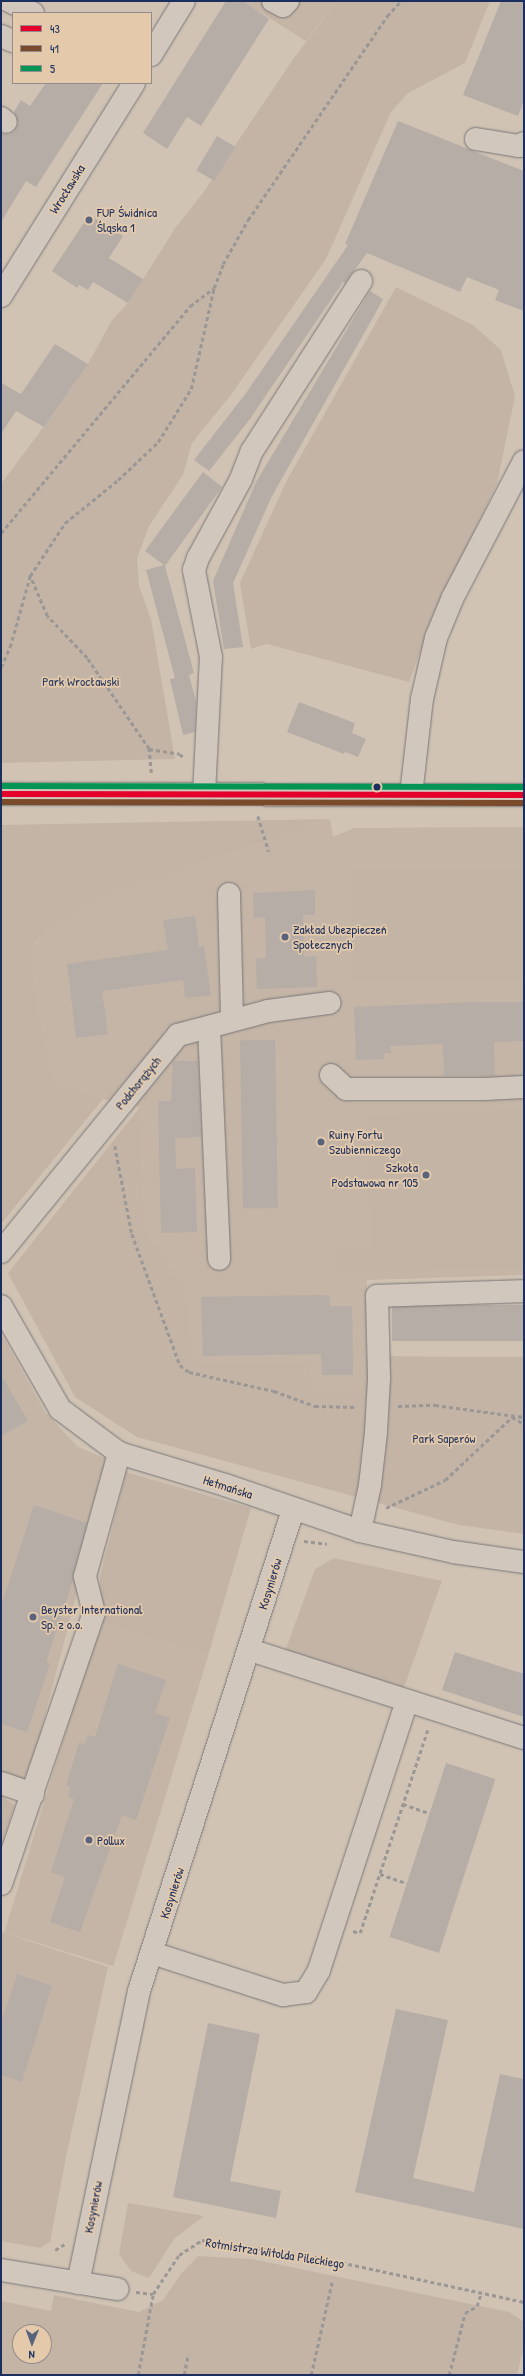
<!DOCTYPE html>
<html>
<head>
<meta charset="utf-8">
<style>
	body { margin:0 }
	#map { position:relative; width:525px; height:2376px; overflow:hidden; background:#d0c3b4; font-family:"Patrick Hand",sans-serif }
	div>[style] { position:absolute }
	.built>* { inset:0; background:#c4b5a6; transform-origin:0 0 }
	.green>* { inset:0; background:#c4b4a6; transform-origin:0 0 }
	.building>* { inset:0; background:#b6ada6; transform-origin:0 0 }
	.path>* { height:2.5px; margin-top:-1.25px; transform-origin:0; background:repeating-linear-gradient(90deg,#9a9795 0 4px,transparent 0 7px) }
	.roads { filter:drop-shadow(0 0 1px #797779) drop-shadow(0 0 1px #797779) }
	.minor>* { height:22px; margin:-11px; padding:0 11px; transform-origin:11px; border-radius:11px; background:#d1c7bc }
	.major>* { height:22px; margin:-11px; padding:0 11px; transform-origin:11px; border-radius:11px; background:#d1c7bc }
	.bus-1>* { height:6px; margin:-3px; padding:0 3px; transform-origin:3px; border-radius:3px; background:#e4002b }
	.bus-2>* { height:6px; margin:-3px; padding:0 3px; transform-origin:3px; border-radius:3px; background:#7a4b2a }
	.bus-3>* { height:6px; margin:-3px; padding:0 3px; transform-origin:3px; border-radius:3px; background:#049453 }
	.dots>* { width:11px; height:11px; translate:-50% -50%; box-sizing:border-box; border:2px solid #e4caab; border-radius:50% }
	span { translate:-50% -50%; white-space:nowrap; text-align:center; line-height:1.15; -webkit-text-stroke:3.5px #e4caab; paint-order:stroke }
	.street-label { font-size:13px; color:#1b2f5e }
	.poi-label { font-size:13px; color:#1b2f5e }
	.left { translate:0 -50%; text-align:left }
	.right { translate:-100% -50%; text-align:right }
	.park-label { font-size:13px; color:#2c3c64 }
	.frame { position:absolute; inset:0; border:2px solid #1b2f5e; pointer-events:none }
	.legend { position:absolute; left:12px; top:12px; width:140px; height:72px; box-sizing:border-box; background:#e4caab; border:1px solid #948c8c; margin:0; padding:5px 7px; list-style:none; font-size:12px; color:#1b2f5e }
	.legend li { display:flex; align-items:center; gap:8px; height:20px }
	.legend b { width:20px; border:1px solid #948c8c }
	.north { position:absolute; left:12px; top:2324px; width:40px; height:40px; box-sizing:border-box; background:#e4caab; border:1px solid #948c8c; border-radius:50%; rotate:181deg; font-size:11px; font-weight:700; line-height:16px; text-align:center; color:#1b2f5e }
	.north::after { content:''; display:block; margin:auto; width:14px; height:18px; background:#5a637c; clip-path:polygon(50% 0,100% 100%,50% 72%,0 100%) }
</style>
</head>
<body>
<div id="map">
	<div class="built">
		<i style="clip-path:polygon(242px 1px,337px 1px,306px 41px)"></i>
		<i style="clip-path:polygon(330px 819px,333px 837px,354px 828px,524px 827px,524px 1275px,367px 1280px,366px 1392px,313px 1392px,311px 1364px,195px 1364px,186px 1292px,145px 1227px,140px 1107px,103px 1099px,55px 1082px,35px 993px,33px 947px,51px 927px,94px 900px)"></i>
		<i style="clip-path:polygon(1px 1333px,45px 1412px,78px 1447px,106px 1459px,76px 1596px,28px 1781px,1px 1771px)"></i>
		<i style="left:99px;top:1623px;width:114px;height:324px;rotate:17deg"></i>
	</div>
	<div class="green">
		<i style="clip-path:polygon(337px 1px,490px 1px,465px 63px,408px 93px,391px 112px,326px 259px,230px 396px,192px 443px,183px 475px,149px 526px,137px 558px,139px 586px,151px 619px,175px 759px,1px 763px,1px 484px,54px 413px,88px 364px,112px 320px,128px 303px,176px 227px,203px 193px,294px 58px)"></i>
		<i style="clip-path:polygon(396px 287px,473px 325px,501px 350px,515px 396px,497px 484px,437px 608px,409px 682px,267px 644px,251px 649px,240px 583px,286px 482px)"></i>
		<i style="clip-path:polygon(330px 819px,94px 900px,51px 927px,33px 946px,35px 993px,55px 1082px,103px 1099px,1px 1224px,1px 825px)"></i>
		<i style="left:524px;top:870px;width:112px;height:173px;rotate:90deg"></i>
		<i style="clip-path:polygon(140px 1107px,145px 1227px,186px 1292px,195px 1364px,311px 1364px,313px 1392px,365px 1392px,366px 1356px,524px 1357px,524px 1534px,459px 1525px,137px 1437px,75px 1397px,8px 1273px)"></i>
		<i style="clip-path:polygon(524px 1110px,524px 1267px,337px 1273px,336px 1250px,372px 1249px,368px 1115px)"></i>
		<i style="clip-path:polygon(126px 1472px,251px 1508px,208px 1656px,99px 1623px,100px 1577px)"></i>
		<i style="clip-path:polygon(334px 1558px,442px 1581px,403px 1690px,284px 1654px,315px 1569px)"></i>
		<i style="clip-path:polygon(1px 1796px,15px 1805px,1px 1846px)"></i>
		<i style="clip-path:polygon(1px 1932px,108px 1967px,66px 2157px,50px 2242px,40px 2248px,1px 2241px)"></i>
		<i style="clip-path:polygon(128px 2203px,204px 2216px,174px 2239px,149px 2278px,131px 2271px,119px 2254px)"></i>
		<i style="clip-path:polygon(evenodd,198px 2256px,252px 2259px,509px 2312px,524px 2322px,524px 2346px,517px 2375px,1px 2375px,1px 2301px,51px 2311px,54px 2295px,139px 2312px,163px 2300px,181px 2274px,198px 2256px,20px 2332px,44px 2332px,44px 2356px,20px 2356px,20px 2332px)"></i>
	</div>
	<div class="building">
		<i style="clip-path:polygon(226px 1px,243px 1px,269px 19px,201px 126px,187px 117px,167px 149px,143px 133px)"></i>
		<i style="clip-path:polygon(501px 1px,524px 1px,524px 100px,518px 116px,463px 95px)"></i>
		<i style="clip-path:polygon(46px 83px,103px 83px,36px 187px,26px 181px,1px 222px,1px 134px,10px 134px,15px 130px,18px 123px,14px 112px,21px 100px,30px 106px)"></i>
		<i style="clip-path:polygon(398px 121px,524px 171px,524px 311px,495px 300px,499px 290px,467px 277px,460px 292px,367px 253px,345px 283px,343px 282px,250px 419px,209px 471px,194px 460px,246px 393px,348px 245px,345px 244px)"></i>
		<i style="left:217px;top:136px;width:21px;height:40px;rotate:31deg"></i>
		<i style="clip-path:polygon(89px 215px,123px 236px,109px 258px,143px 279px,128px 303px,93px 282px,88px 290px,79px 285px,77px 288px,52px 271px)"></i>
		<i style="clip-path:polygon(370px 291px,383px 299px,380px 305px,272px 496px,233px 583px,243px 647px,224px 649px,213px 581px,256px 482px)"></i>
		<i style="clip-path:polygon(55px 344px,88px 364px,44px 427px,16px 411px,1px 434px,1px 383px,21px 394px)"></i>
		<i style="clip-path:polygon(203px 472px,222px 487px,165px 566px,194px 673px,186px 676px,189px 675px,196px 701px,195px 732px,183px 735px,170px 679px,175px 678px,146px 570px,164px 565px,145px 551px)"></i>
		<i style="clip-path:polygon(299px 702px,355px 723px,352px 733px,366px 739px,358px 757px,345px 752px,344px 754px,287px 732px)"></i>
		<i style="clip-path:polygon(315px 890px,315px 915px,303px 915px,304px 957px,316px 956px,317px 987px,257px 989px,256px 959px,266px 958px,265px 917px,254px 918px,253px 893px)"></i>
		<i style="clip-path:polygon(195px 916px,199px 947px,204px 946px,211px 995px,185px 998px,183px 980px,102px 991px,108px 1034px,76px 1038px,67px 964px,168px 950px,163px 920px)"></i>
		<i style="clip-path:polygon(477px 1002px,524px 1002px,524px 1041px,494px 1042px,495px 1076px,444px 1076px,443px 1044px,390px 1046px,391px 1053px,384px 1053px,384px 1059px,356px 1060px,354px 1007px)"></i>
		<i style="left:275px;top:1040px;width:168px;height:35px;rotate:89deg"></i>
		<i style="clip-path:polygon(173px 1061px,198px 1061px,201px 1137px,175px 1138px,176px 1169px,195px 1168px,197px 1232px,161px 1233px,158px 1101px,171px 1101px)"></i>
		<i style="clip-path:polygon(322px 1295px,329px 1296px,330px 1306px,352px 1306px,353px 1375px,322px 1375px,321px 1354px,203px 1356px,201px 1297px)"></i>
		<i style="left:524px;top:1305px;width:36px;height:132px;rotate:90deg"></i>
		<i style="clip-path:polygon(1px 1375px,28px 1421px,1px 1436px)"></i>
		<i style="clip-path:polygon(34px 1505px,87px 1523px,73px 1573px,73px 1580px,46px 1662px,50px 1664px,27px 1732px,1px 1724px,1px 1607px)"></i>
		<i style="clip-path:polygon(455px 1652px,524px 1674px,524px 1717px,442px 1690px)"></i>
		<i style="clip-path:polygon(118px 1664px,166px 1680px,155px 1713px,170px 1718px,136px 1820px,122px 1815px,80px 1932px,50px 1922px,65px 1877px,51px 1872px,74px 1799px,68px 1797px,71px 1787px,66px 1785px,79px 1743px,85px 1744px,88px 1735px,95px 1737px)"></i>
		<i style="left:446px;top:1763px;width:52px;height:183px;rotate:18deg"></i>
		<i style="clip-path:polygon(17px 1974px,52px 1986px,22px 2082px,1px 2075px,1px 2024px)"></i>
		<i style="clip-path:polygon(396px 2009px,448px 2020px,413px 2178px,474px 2192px,500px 2074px,524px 2079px,524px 2229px,355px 2192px)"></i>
		<i style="clip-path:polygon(208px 2023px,260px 2034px,230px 2181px,281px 2191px,276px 2218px,173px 2197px)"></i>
	</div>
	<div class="path">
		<i style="left:1px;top:533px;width:295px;rotate:-50.2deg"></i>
		<i style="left:190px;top:306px;width:30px;rotate:-37deg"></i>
		<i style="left:1px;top:667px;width:22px;rotate:-66deg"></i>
		<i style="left:10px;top:647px;width:74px;rotate:-74.3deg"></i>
		<i style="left:149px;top:749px;width:31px;rotate:9deg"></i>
		<i style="left:180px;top:754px;width:6px;rotate:45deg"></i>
		<i style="left:151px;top:773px;width:24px;rotate:-95deg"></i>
		<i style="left:149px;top:749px;width:110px;rotate:-124.3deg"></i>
		<i style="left:87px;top:658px;width:58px;rotate:-133.6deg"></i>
		<i style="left:47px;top:616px;width:43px;rotate:-113deg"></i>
		<i style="left:30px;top:576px;width:64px;rotate:-56.6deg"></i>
		<i style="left:65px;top:523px;width:68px;rotate:-39.1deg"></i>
		<i style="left:118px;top:480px;width:55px;rotate:-43.5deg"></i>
		<i style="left:158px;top:442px;width:62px;rotate:-58.1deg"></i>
		<i style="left:191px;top:389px;width:104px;rotate:-77.2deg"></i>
		<i style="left:214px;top:288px;width:26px;rotate:-69deg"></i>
		<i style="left:223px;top:264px;width:51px;rotate:-60.4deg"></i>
		<i style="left:248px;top:220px;width:247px;rotate:-55.7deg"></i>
		<i style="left:387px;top:16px;width:21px;rotate:-47deg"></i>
		<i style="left:258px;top:816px;width:37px;rotate:73deg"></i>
		<i style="left:115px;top:1146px;width:90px;rotate:79.1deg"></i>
		<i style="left:132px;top:1234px;width:140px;rotate:69.9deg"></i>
		<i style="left:180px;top:1365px;width:11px;rotate:38deg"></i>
		<i style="left:189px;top:1372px;width:87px;rotate:12.6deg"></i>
		<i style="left:274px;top:1391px;width:44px;rotate:20.1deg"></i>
		<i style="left:315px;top:1406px;width:42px;rotate:1.4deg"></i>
		<i style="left:398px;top:1406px;width:37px;rotate:-2deg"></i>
		<i style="left:435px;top:1405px;width:90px;rotate:7.7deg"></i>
		<i style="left:386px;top:1508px;width:65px;rotate:-25.4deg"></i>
		<i style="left:445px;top:1480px;width:92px;rotate:-43.2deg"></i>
		<i style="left:512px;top:1417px;width:14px;rotate:30deg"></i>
		<i style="left:304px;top:1541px;width:23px;rotate:7deg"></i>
		<i style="left:403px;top:1804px;width:28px;rotate:19deg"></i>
		<i style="left:380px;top:1874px;width:28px;rotate:19deg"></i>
		<i style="left:353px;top:1931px;width:7px;rotate:16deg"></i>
		<i style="left:360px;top:1933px;width:216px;rotate:-71.6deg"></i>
		<i style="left:55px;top:2250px;width:12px;rotate:-31deg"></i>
		<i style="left:136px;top:2292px;width:17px;rotate:7deg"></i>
		<i style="left:153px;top:2294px;width:47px;rotate:-56.3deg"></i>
		<i style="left:179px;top:2255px;width:27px;rotate:-33deg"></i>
		<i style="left:202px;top:2240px;width:120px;rotate:8.6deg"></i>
		<i style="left:321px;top:2258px;width:208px;rotate:12.2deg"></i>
		<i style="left:138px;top:2375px;width:82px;rotate:-79.5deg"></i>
		<i style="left:184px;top:2375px;width:21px;rotate:-79deg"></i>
		<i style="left:311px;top:2375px;width:95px;rotate:-77.3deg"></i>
		<i style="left:449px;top:2375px;width:64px;rotate:-75.5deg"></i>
		<i style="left:465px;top:2313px;width:14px;rotate:-30deg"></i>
		<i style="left:477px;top:2306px;width:14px;rotate:-73deg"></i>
	</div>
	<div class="roads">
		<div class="minor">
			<i style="left:9px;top:1px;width:27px;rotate:27deg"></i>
			<i style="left:273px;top:1px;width:11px;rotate:27deg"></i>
			<i style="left:283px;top:6px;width:7px;rotate:-45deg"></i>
			<i style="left:1px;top:36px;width:13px;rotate:23deg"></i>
			<i style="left:1px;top:118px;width:6px;rotate:39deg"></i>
			<i style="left:476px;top:139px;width:44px;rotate:9.2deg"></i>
			<i style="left:519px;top:146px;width:6px;rotate:-31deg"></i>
			<i style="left:1px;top:794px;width:523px;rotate:0.11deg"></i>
			<i style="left:204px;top:794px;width:137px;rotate:-87.1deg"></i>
			<i style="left:211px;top:657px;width:89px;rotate:-101.1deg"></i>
			<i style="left:194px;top:570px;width:13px;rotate:-72deg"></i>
			<i style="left:198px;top:558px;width:90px;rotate:-61.4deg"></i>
			<i style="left:241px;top:479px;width:30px;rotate:-69deg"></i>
			<i style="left:252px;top:451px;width:202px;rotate:-57.3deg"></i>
			<i style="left:411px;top:795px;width:97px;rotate:-83.5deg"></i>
			<i style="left:422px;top:699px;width:63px;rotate:-77.1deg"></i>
			<i style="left:436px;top:638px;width:44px;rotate:-67.5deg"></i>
			<i style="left:453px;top:597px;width:153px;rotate:-62.4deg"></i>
			<i style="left:229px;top:894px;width:125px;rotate:88.6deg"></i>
			<i style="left:209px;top:1027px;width:232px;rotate:87.5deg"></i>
			<i style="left:331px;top:1075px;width:21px;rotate:43deg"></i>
			<i style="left:346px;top:1089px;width:138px"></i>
			<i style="left:484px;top:1089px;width:40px;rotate:-2.9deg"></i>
			<i style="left:1px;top:1252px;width:280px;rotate:-50.8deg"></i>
			<i style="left:178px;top:1035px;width:93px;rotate:-14.9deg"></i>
			<i style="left:268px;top:1011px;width:62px;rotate:-7.5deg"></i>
			<i style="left:1px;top:1306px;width:119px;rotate:60.2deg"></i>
			<i style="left:60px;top:1409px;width:74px;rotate:36.7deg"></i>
			<i style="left:119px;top:1453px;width:111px;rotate:16.8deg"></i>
			<i style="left:225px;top:1485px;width:143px;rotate:18.8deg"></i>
			<i style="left:360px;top:1531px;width:95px;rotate:12.7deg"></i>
			<i style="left:453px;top:1552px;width:72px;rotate:8deg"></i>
			<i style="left:360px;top:1531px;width:47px;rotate:-77.7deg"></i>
			<i style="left:370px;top:1485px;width:53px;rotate:-83.5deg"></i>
			<i style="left:376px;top:1432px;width:54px;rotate:-86.8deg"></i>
			<i style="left:379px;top:1378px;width:82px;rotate:-91.4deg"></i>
			<i style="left:377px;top:1296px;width:147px;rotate:-1.9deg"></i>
			<i style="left:250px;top:1650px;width:288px;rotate:17.8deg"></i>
			<i style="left:1px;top:1783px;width:34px;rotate:19deg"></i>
			<i style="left:1px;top:1884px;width:287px;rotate:-71.1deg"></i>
			<i style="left:94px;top:1613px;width:38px;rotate:-104deg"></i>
			<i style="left:85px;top:1576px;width:128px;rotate:-74.5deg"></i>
			<i style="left:152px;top:1953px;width:138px;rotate:17.8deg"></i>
			<i style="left:283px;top:1995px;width:23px;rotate:-7deg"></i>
			<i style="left:306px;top:1992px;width:26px;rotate:-59deg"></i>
			<i style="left:319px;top:1970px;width:283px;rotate:-71.9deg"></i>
			<i style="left:1px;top:2270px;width:118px;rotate:9.3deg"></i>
			<i style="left:78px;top:2283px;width:298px;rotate:-78.2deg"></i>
			<i style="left:139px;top:1991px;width:505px;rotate:-72.25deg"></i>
		</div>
		<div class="major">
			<i style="left:151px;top:55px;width:63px;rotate:-58.6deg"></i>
			<i style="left:1px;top:296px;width:251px;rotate:-58deg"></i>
		</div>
	</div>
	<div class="bus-1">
		<i style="left:1px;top:794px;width:523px;rotate:0.11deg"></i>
	</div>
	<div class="bus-2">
		<i style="left:1px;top:802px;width:523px;rotate:0.11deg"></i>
	</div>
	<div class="bus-3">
		<i style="left:1px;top:786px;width:523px;rotate:0.11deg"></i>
	</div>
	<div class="dots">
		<i style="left:89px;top:220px;background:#5a637c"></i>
		<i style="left:377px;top:787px;background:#1b2f5e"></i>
		<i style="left:285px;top:937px;background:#5a637c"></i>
		<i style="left:321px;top:1142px;background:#5a637c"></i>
		<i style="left:426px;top:1175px;background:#5a637c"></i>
		<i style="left:33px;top:1617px;background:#5a637c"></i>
		<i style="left:89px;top:1840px;background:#5a637c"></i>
	</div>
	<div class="street-label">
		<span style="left:67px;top:189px;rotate:-58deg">Wrocławska</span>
		<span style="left:138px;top:1083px;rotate:-51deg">Podchorążych</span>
		<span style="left:228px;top:1487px;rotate:18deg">Hetmańska</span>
		<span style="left:270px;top:1584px;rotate:-73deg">Kosynierów</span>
		<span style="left:172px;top:1893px;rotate:-72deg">Kosynierów</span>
		<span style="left:93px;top:2207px;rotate:-79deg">Kosynierów</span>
		<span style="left:275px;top:2253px;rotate:9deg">Rotmistrza Witolda Pileckiego</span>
	</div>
	<div class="poi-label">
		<span class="left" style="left:97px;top:220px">FUP Świdnica<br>Śląska 1</span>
		<span class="left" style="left:293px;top:937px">Zakład Ubezpieczeń<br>Społecznych</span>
		<span class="left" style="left:329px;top:1142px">Ruiny Fortu<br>Szubienniczego</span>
		<span class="right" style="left:418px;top:1175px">Szkoła<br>Podstawowa nr 105</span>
		<span class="left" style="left:41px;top:1617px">Beyster International<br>Sp. z o.o.</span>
		<span class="left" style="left:97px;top:1840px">Pollux</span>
	</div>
	<div class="park-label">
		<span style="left:81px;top:681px">Park Wrocławski</span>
		<span style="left:444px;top:1438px">Park Saperów</span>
	</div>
	<div class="frame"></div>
	<ul class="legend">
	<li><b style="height:5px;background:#e4002b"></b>43</li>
	<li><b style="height:5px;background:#7a4b2a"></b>41</li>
	<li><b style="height:5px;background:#049453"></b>5</li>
	</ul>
	<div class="north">N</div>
</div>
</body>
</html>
